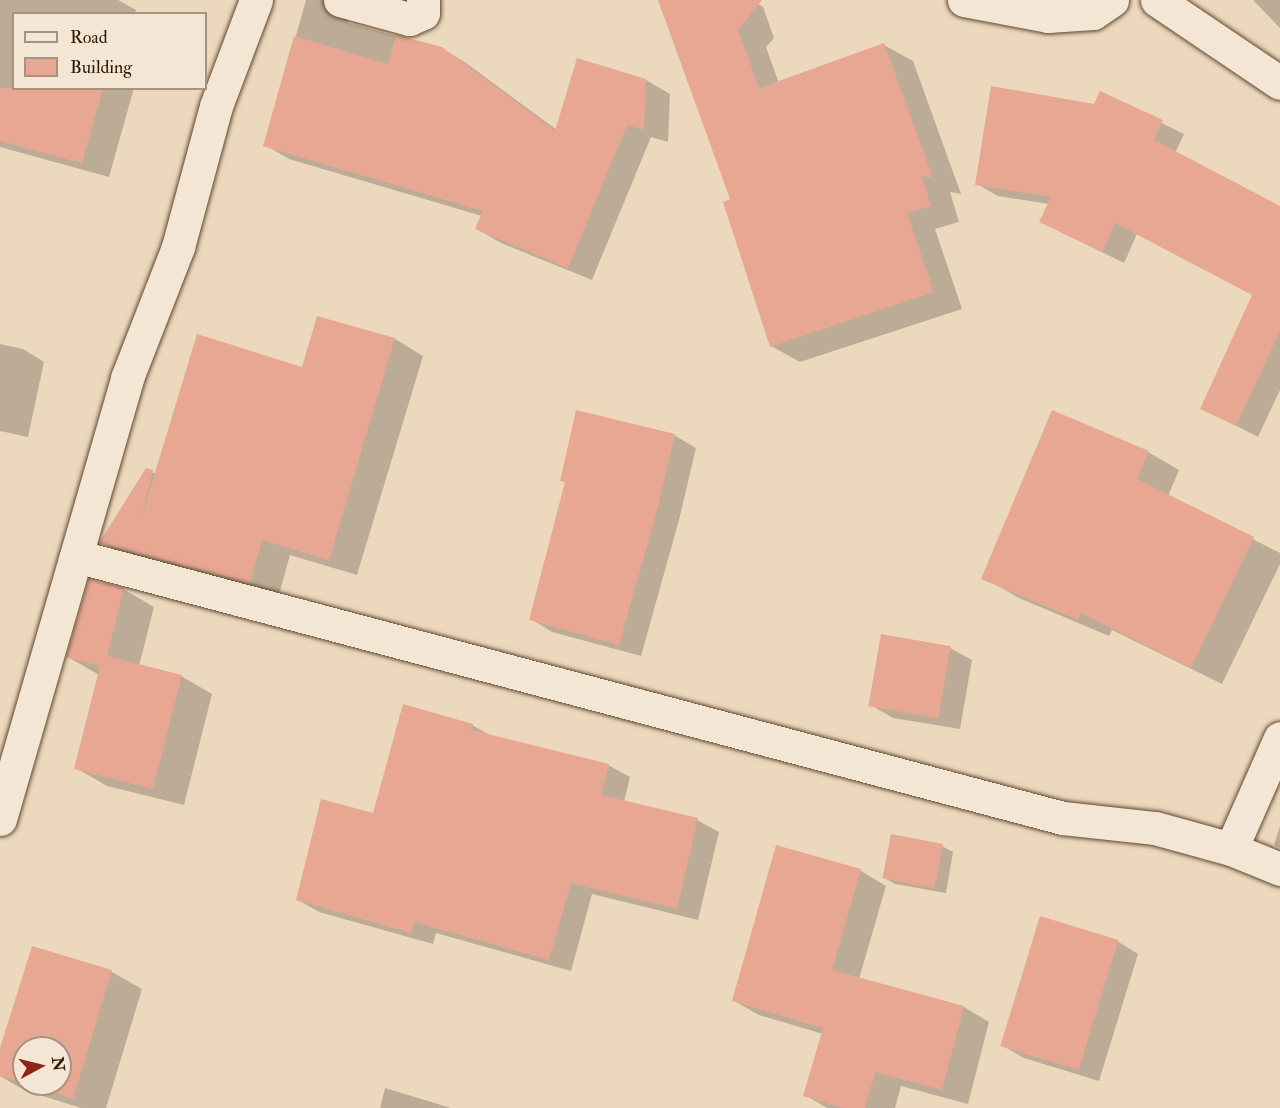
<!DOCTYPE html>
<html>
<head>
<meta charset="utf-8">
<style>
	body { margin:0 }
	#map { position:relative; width:1280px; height:1108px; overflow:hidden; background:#ecd8bd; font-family:"IM FELL Double Pica",serif }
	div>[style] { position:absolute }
	.shadow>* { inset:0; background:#0003 }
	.building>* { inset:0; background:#e8a792; transform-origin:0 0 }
	.roads { filter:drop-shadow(0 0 2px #60482f) drop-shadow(0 0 2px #60482f) }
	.minor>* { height:33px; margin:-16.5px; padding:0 16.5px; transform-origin:16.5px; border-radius:16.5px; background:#f3e6d4 }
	span { translate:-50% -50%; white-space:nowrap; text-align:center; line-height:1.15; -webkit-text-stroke:6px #f3e6d4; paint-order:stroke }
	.legend { position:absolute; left:12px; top:12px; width:195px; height:78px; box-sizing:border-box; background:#f3e6d4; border:2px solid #a6947f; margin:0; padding:8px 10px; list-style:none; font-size:18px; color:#321800 }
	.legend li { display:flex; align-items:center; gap:12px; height:30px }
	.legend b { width:30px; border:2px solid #a6947f }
	.north { position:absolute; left:12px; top:1036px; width:60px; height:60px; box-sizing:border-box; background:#f3e6d4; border:2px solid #a6947f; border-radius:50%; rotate:83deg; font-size:16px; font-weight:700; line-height:24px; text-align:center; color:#321800 }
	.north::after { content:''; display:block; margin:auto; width:21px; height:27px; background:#8f2418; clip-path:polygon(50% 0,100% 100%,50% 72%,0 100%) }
</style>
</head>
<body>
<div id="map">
	<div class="shadow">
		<i style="clip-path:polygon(0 0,118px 0,136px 10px,135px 14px,14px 14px,14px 88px,134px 88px,109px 177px,0 147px)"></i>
		<i style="clip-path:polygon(306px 0,351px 0,345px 10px,348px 23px,441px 48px,466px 63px,557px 130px,646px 80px,670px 94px,668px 142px,651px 137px,592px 280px,501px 243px,477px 229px,482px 216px,289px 159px,265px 145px)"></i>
		<i style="clip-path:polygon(660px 0,752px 0,763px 7px,774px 38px,766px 47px,779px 83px,884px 45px,913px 61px,961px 194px,950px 192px,959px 222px,935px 229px,962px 309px,800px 362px,771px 346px,732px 200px)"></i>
		<i style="clip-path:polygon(1253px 0,1280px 0,1280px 28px)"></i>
		<i style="clip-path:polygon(1100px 93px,1184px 134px,1175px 153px,1280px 207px,1280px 390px,1258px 437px,1202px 408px,1254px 295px,1137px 234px,1124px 263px,1041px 222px,1049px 204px,998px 196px,977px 184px,1095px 105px)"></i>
		<i style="clip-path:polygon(318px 318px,395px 339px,423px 356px,357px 575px,290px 555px,278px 598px,129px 558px,101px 542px,147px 470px,156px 474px,303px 369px)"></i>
		<i style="clip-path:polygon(0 344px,23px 349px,44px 362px,28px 437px,0 431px)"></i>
		<i style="clip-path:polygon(674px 435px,696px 448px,679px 520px,641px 656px,552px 632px,531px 619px,566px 483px,562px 480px)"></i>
		<i style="clip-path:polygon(1148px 452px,1179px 470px,1168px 496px,1280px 553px,1280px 564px,1222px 684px,1112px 630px,1109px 636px,1019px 598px,988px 580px)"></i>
		<i style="clip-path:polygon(123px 589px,154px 607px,139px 666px,181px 676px,212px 694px,184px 805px,107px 786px,76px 768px,99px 675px,68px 657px)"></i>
		<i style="clip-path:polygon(950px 648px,972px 660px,960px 729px,893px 718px,871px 705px)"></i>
		<i style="clip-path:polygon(472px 725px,493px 737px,608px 765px,630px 777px,624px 802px,697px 820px,719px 832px,698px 920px,592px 894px,571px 971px,436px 933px,433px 944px,319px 912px,298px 900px,374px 815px)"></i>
		<i style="clip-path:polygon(1280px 826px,1280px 848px,1274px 845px)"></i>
		<i style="clip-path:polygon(942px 846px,953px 852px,946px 893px,895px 884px,885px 878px)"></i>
		<i style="clip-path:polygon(777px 847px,861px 871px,886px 886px,859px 979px,964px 1007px,989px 1022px,968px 1104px,901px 1086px,895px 1108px,827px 1108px,805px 1095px,823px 1034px,759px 1015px,734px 1001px)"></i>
		<i style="clip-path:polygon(1117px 941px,1138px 954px,1099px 1081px,1024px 1058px,1003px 1046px)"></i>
		<i style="clip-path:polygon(evenodd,33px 947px,112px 972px,142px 989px,106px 1108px,81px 1108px,24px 1090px,0 1076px,0 1053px,33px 947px,24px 1048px,60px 1048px,60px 1084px,24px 1084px,24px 1048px)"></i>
		<i style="clip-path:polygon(385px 1088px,451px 1108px,380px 1108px)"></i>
	</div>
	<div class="building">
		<i style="clip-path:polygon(658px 0,762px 0,738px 30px,759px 88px,884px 43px,933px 178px,922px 176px,931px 206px,907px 213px,934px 292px,770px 347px,723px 202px,730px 199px)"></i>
		<i style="clip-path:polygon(396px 35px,442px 47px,555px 131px,577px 58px,646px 79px,644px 130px,627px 125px,568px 268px,475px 229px,483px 211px,263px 146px,294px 36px,388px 64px)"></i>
		<i style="clip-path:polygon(991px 86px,1094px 104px,1100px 91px,1163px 120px,1154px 140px,1280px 206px,1280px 331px,1236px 426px,1200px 409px,1252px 295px,1115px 223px,1102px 252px,1039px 222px,1051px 197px,975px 185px)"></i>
		<i style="clip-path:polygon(0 88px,103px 88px,82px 163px,0 141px)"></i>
		<i style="clip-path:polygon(317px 316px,395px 338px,329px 560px,262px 540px,250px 583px,99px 543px,146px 468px,153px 470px,141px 519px,197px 334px,302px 367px)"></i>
		<i style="clip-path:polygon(576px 410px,675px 434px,658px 507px,619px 645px,529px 620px,565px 482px,560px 481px)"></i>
		<i style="clip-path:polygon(1052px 410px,1149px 451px,1137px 479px,1254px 537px,1191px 668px,1081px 613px,1078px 620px,981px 579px)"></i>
		<i style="clip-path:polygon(89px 579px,124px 588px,107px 656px,182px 675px,153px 789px,74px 769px,100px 666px,66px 657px)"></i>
		<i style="left:881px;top:634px;width:71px;height:73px;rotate:10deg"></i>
		<i style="clip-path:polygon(403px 704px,473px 724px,471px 730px,609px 764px,601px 795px,698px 818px,677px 909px,571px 883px,549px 960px,414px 922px,411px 933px,296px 900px,321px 799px,373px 813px)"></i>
		<i style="left:891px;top:834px;width:53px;height:45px;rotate:11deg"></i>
		<i style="clip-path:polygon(776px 845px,861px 869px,832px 970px,964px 1006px,942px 1090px,875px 1072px,865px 1108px,844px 1108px,803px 1096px,823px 1028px,732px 1001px)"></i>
		<i style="left:1040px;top:916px;width:82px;height:136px;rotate:17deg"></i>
		<i style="clip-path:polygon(32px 946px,112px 970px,73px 1099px,26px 1084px,60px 1084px,60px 1048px,24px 1048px,24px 1083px,0 1076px,0 1048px)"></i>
	</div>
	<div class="roads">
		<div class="minor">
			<i style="left:340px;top:0;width:72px;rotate:15.4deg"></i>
			<i style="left:409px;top:19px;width:15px;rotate:-23deg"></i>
			<i style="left:423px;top:13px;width:13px;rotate:-90deg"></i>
			<i style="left:964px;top:0;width:86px;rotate:10.8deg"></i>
			<i style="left:1048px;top:16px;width:45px;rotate:-3.8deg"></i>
			<i style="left:1093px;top:13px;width:23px;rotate:-34deg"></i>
			<i style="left:1157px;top:0;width:148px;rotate:34deg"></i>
			<i style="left:76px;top:556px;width:1021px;rotate:14.87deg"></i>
			<i style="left:1063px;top:818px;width:93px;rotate:6.2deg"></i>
			<i style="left:1155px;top:828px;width:79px;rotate:15.4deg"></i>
			<i style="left:1231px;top:849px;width:53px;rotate:22.2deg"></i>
			<i style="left:0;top:819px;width:459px;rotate:-73.9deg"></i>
			<i style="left:127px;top:378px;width:141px;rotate:-68.7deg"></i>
			<i style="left:178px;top:247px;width:146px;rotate:-74.9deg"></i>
			<i style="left:216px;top:106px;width:113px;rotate:-69.3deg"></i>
			<i style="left:1231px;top:849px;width:121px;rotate:-66.2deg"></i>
		</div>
	</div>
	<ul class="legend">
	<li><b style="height:8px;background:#f3e6d4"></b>Road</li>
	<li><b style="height:16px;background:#e8a792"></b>Building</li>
	</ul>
	<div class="north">N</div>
</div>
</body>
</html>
